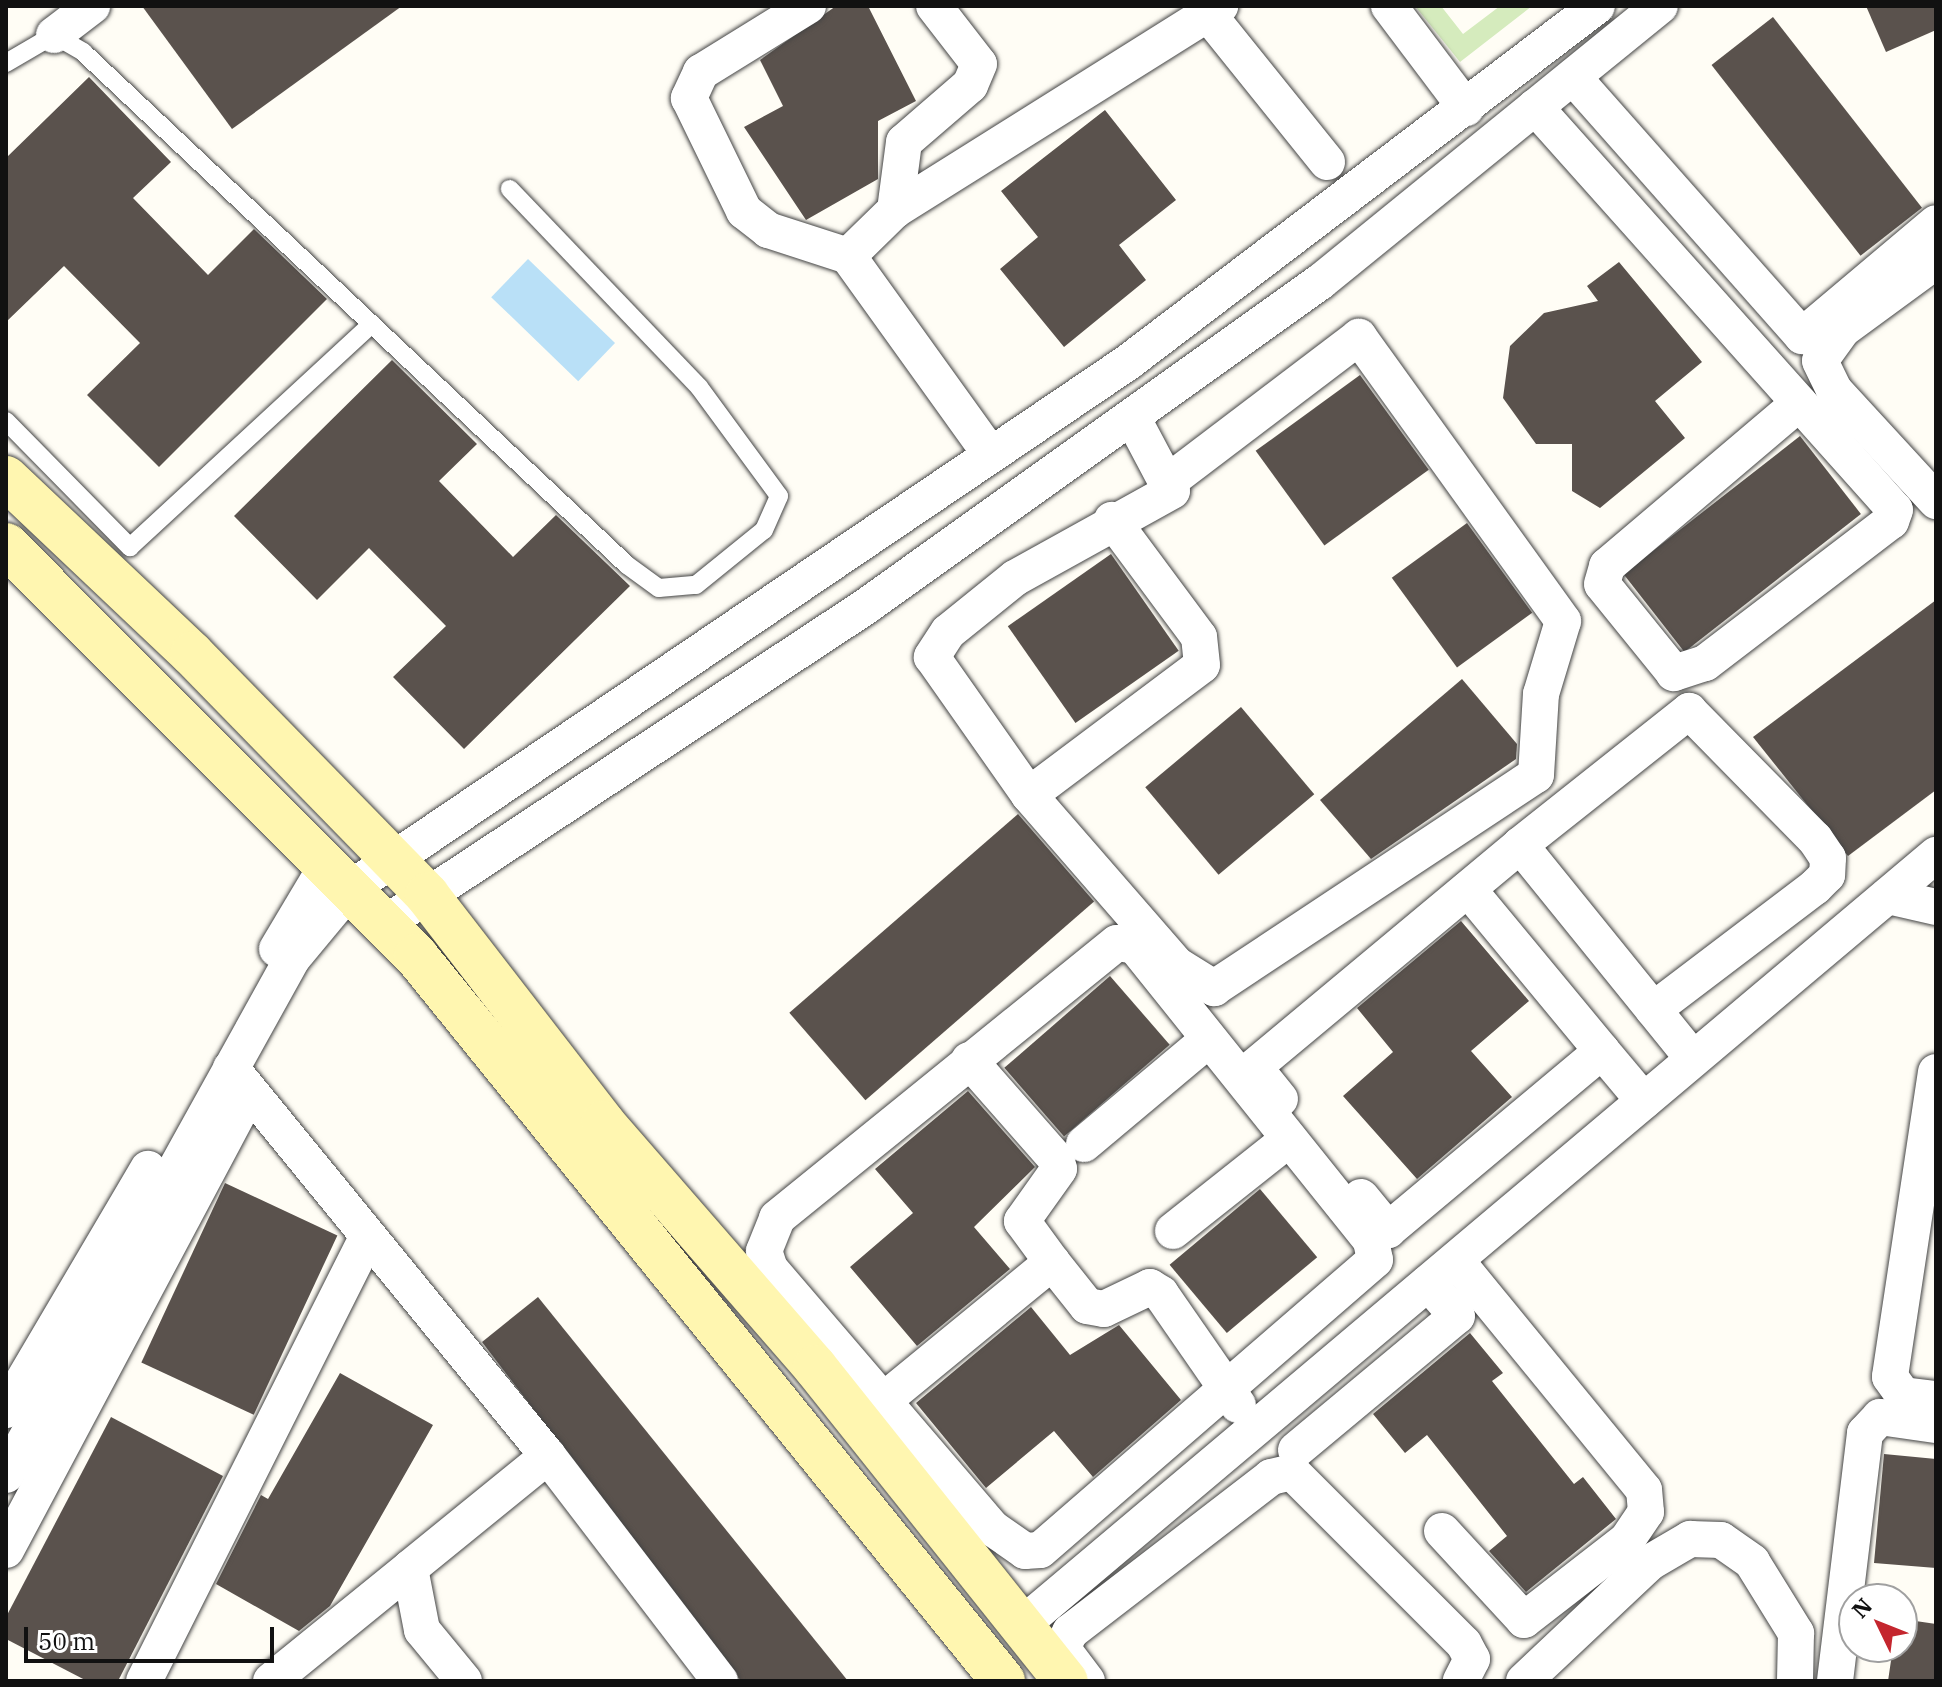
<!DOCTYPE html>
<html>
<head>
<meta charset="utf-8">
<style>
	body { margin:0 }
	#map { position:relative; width:1942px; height:1687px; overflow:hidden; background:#fffdf5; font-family:"IBM Plex Serif",serif }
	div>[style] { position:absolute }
	.green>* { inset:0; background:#d5ebbd }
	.water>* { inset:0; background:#b9e0f7; transform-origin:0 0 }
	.building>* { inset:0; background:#5a524d; transform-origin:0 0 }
	.roads { filter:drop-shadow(0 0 2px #444) drop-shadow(0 0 2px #444) }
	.lane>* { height:18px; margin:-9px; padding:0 9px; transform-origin:9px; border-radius:9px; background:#fff }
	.street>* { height:36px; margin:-18px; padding:0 18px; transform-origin:18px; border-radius:18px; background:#fff }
	.secondary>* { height:44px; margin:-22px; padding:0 22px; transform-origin:22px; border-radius:22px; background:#fff6b0 }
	span { translate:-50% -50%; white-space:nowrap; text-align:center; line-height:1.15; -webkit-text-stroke:8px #fff; paint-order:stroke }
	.frame { position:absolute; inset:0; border:8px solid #111; pointer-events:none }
	.north { position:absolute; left:1838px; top:1583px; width:80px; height:80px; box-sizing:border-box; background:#fff; border:2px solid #a0a0a0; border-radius:50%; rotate:313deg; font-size:22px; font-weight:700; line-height:32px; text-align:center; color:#111 }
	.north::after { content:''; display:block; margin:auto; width:28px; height:36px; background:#c4262e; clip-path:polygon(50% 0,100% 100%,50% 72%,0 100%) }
	.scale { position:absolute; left:24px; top:1627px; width:250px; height:36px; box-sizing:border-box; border:4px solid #111; border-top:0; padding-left:10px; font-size:24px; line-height:28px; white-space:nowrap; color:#111; -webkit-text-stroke:6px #fff; paint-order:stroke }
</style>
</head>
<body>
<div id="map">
	<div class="green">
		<i style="clip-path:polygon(1415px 6px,1441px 6px,1463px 34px,1500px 6px,1532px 6px,1460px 62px)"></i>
	</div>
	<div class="water">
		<i style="left:528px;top:259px;width:121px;height:53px;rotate:44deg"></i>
	</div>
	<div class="building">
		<i style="clip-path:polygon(142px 6px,402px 6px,232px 129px)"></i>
		<i style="clip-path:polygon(836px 6px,868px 6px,916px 101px,878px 121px,878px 179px,806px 220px,744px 127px,783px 106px,760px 60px)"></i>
		<i style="clip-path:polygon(1866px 6px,1936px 6px,1936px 30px,1886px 52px)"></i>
		<i style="left:1773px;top:17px;width:242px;height:78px;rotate:52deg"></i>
		<i style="clip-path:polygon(89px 77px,171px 162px,133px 198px,208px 275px,254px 229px,327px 299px,159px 467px,87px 395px,140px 343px,64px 266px,6px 322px,6px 158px)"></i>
		<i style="clip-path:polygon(1105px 110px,1176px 200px,1119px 245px,1146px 280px,1064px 347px,1000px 269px,1038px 237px,1001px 191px)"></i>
		<i style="clip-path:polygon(1619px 262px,1702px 362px,1655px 401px,1685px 438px,1600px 508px,1572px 491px,1572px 444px,1536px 444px,1503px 398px,1510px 346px,1544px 313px,1598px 301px,1587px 286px)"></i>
		<i style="clip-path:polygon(392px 360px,477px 444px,439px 481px,513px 557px,556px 515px,630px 586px,464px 749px,393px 677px,446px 626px,369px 548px,317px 600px,234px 516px)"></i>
		<i style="left:1360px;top:375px;width:117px;height:129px;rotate:54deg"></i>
		<i style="left:1800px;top:436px;width:99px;height:224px;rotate:52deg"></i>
		<i style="left:1467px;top:523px;width:111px;height:93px;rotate:54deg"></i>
		<i style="left:1111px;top:554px;width:118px;height:126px;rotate:55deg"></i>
		<i style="clip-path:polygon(1936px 600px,1936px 790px,1848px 856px,1753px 737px)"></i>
		<i style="clip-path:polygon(1462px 679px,1517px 744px,1516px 759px,1371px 859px,1320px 800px)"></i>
		<i style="left:1241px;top:707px;width:114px;height:125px;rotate:50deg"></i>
		<i style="left:1018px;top:814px;width:116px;height:303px;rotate:49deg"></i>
		<i style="clip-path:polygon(1461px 921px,1529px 1001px,1471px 1051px,1512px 1097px,1417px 1179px,1343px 1096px,1393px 1052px,1357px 1008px)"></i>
		<i style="left:1110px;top:976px;width:91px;height:140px;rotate:49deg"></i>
		<i style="clip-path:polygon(968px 1091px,1035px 1167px,974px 1227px,1010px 1269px,917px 1346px,850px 1267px,913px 1213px,875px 1169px)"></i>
		<i style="left:225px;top:1183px;width:124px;height:198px;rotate:25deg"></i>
		<i style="left:1260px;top:1189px;width:89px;height:118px;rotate:50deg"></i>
		<i style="clip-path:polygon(538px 1297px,848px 1681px,741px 1681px,482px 1342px)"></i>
		<i style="clip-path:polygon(1031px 1307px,1070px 1355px,1119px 1325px,1181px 1400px,1093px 1477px,1054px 1431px,986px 1488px,916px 1403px)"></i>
		<i style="clip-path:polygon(1470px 1333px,1503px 1373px,1492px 1381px,1574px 1484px,1583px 1477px,1616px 1519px,1526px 1592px,1489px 1551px,1507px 1536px,1427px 1435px,1405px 1453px,1373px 1414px)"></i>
		<i style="clip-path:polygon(340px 1373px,433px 1425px,330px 1606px,299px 1631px,216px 1584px,261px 1495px,268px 1499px)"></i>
		<i style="clip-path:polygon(111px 1417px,223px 1476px,118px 1681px,87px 1681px,6px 1639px,6px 1617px)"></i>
		<i style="clip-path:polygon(1884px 1454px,1936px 1459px,1936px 1568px,1874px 1563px)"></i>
		<i style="clip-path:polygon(1902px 1619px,1936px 1624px,1936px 1681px,1888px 1681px,1893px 1647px,1902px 1647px)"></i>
	</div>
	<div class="roads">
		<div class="lane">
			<i style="left:6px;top:63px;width:56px;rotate:-30.3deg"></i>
			<i style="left:54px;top:35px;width:34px;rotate:30deg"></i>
			<i style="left:83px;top:52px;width:748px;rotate:43.32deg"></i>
			<i style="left:627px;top:565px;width:39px;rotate:36deg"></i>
			<i style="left:659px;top:588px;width:37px;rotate:-5deg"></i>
			<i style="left:696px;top:585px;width:87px;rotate:-39deg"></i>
			<i style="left:764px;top:530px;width:37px;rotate:-66deg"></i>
			<i style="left:779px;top:496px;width:135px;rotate:-126.3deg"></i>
			<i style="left:699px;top:387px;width:274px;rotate:-133.7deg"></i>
			<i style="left:6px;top:421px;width:177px;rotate:45.5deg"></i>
			<i style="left:130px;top:547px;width:329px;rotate:-42.7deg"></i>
		</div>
		<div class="street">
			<i style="left:808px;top:6px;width:126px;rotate:148.3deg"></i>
			<i style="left:701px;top:72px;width:29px;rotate:115deg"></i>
			<i style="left:689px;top:98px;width:126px;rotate:64deg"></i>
			<i style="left:744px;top:211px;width:31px;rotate:38deg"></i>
			<i style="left:768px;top:230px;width:84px;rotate:18deg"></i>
			<i style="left:934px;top:6px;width:73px;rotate:52.2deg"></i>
			<i style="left:979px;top:64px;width:23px;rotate:113deg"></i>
			<i style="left:970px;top:85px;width:87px;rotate:139.2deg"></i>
			<i style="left:904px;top:142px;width:69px;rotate:97.5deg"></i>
			<i style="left:895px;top:210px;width:66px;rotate:135.6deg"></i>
			<i style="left:848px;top:256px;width:245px;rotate:54.3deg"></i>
			<i style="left:1389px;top:6px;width:128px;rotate:53deg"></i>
			<i style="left:1208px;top:14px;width:190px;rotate:51.2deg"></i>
			<i style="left:54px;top:35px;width:48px;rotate:-37.3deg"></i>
			<i style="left:1573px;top:77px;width:346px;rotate:48.5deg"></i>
			<i style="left:1802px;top:336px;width:175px;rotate:-40.1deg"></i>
			<i style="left:1535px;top:107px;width:540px;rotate:48.23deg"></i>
			<i style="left:1895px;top:510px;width:12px;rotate:110deg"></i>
			<i style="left:1891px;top:521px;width:234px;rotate:142.6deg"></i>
			<i style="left:1705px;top:663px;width:33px;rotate:162deg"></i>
			<i style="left:1674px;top:673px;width:114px;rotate:-129deg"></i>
			<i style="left:1602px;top:584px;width:19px;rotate:-74deg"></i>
			<i style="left:1607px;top:566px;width:252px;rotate:-40.3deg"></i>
			<i style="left:895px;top:210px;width:384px;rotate:-32.1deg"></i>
			<i style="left:1936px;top:261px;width:115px;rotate:143.8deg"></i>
			<i style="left:1843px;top:329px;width:39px;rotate:126deg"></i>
			<i style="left:1820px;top:361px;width:32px;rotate:64deg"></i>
			<i style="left:1834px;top:390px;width:151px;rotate:47.4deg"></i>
			<i style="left:1132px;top:417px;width:75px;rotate:62.1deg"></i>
			<i style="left:1167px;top:483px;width:9px;rotate:58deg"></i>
			<i style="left:1172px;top:491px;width:179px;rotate:151deg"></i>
			<i style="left:1015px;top:578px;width:86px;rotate:141.1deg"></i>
			<i style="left:948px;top:632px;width:30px;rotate:123deg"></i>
			<i style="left:932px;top:657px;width:169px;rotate:54.9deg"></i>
			<i style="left:1029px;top:795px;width:225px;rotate:49deg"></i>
			<i style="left:1177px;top:965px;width:44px;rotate:31.9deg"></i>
			<i style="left:1214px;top:988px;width:386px;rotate:-33.5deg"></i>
			<i style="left:1536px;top:775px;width:81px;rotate:-86.5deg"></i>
			<i style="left:1541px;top:694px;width:76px;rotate:-73.2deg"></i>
			<i style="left:1563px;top:621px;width:350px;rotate:-125.7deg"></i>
			<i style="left:1359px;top:337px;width:241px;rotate:142.8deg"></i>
			<i style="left:1029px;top:795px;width:216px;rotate:-36.9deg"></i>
			<i style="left:1202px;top:665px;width:28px;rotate:-96deg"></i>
			<i style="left:1199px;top:637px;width:146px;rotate:-126.6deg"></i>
			<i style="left:1520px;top:845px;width:216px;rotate:-38.4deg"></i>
			<i style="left:1689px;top:711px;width:180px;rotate:45.5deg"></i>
			<i style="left:1815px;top:839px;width:23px;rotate:56deg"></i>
			<i style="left:1828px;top:858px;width:17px;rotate:93deg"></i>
			<i style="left:1827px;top:875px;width:17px;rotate:135deg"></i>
			<i style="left:1815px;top:887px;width:203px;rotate:142.8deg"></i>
			<i style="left:1888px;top:896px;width:49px;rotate:12.9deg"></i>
			<i style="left:386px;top:923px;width:574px;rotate:-33.41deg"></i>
			<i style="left:865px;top:607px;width:559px;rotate:-35.54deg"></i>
			<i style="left:1320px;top:282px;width:438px;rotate:-39.1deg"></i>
			<i style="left:1117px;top:943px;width:18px;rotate:9deg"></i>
			<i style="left:1135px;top:946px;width:378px;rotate:51.3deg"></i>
			<i style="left:1371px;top:1241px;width:19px;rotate:78deg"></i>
			<i style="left:1375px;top:1260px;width:443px;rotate:139.1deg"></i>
			<i style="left:1040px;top:1550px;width:15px;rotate:176deg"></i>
			<i style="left:1025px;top:1551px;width:39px;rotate:-145deg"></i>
			<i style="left:993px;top:1529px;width:343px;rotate:-130.6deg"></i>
			<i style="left:770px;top:1269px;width:19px;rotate:-108deg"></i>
			<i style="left:764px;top:1251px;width:35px;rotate:-68deg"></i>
			<i style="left:777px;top:1218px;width:437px;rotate:-39deg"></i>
			<i style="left:277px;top:949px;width:98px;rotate:-59.2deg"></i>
			<i style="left:1602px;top:1051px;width:65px;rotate:50deg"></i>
			<i style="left:969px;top:1060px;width:132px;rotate:48.7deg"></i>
			<i style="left:1056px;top:1159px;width:10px;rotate:73deg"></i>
			<i style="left:1059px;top:1169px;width:64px;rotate:125.4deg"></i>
			<i style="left:1022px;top:1221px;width:51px;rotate:53.8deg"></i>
			<i style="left:1052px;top:1262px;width:56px;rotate:51.5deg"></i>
			<i style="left:1087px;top:1306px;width:17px;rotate:10deg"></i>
			<i style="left:1104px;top:1309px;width:51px;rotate:-25.6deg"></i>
			<i style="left:1150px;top:1287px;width:13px;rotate:32deg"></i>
			<i style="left:1161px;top:1294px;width:135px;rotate:55.3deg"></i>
			<i style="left:231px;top:1068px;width:501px;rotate:50.75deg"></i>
			<i style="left:548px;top:1456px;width:283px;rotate:52.6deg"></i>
			<i style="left:1936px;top:1072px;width:308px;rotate:98.6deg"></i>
			<i style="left:1890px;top:1377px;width:22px;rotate:54deg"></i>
			<i style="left:1903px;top:1395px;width:33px;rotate:7deg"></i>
			<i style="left:1280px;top:1099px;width:41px;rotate:-129.1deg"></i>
			<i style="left:1254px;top:1067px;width:346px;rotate:-39.8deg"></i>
			<i style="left:1520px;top:845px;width:275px;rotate:51deg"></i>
			<i style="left:1084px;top:1144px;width:163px;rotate:-40deg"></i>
			<i style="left:1361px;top:1197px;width:43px;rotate:50.7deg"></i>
			<i style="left:1388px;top:1230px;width:279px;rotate:-39.9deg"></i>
			<i style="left:1602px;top:1051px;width:210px;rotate:-129.6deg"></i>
			<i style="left:1173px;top:1231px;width:148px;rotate:-38.4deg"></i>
			<i style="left:6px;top:1410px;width:280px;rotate:-59.5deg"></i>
			<i style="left:866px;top:1415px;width:241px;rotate:-39.4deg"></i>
			<i style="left:1296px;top:1450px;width:209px;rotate:-39.8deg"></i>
			<i style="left:1457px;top:1316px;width:44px;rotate:-131.3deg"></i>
			<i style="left:6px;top:1475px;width:590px;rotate:-61deg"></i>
			<i style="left:292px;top:959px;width:92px;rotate:-50.3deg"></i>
			<i style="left:351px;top:888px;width:937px;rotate:-34.08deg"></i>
			<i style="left:1127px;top:363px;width:590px;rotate:-37.22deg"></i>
			<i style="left:1442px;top:1531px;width:121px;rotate:47.3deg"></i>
			<i style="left:1524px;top:1620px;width:130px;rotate:-37.8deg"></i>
			<i style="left:1627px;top:1540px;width:34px;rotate:-56deg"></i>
			<i style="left:1646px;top:1512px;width:22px;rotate:-95deg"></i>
			<i style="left:1644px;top:1490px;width:297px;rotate:-129.3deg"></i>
			<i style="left:6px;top:1550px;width:518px;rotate:-62deg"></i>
			<i style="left:1023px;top:1624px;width:1194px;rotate:-40.11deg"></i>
			<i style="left:144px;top:1681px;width:497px;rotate:-63.3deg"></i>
			<i style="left:271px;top:1681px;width:179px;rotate:-39.1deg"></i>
			<i style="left:464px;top:1681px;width:66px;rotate:-129.5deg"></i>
			<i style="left:422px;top:1630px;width:63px;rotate:-101deg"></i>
			<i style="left:410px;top:1568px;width:178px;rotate:-39.1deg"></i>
			<i style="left:1087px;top:1681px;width:41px;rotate:-127.1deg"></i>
			<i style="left:1062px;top:1648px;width:18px;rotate:-63deg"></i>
			<i style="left:1070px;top:1632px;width:254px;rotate:-37.6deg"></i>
			<i style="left:1271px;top:1477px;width:22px;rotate:-13deg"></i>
			<i style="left:1292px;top:1472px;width:243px;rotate:45deg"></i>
			<i style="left:1464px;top:1644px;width:17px;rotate:62deg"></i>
			<i style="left:1472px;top:1659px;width:25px;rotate:117deg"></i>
			<i style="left:1524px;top:1681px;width:172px;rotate:-43.3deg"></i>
			<i style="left:1649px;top:1563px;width:48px;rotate:-30.3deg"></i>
			<i style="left:1690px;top:1539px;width:31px;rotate:2deg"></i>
			<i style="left:1721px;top:1540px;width:38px;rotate:35deg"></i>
			<i style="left:1752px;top:1562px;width:84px;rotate:58.2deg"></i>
			<i style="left:1796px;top:1633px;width:48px;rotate:91.2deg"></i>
			<i style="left:1835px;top:1681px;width:250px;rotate:-83.1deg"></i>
			<i style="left:1865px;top:1433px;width:22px;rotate:-47deg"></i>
			<i style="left:1880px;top:1417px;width:57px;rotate:8.1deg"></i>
		</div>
		<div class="secondary">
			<i style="left:6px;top:478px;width:256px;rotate:43.4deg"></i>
			<i style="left:192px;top:654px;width:337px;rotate:45.7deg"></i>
			<i style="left:427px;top:895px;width:288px;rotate:52.3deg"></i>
			<i style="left:603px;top:1123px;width:323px;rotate:49deg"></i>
			<i style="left:815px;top:1367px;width:402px;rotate:51.4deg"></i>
			<i style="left:6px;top:545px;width:581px;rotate:45.07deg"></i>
			<i style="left:416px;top:956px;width:933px;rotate:51deg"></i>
		</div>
	</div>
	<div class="frame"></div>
	<div class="north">N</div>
	<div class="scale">50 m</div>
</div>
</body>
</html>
